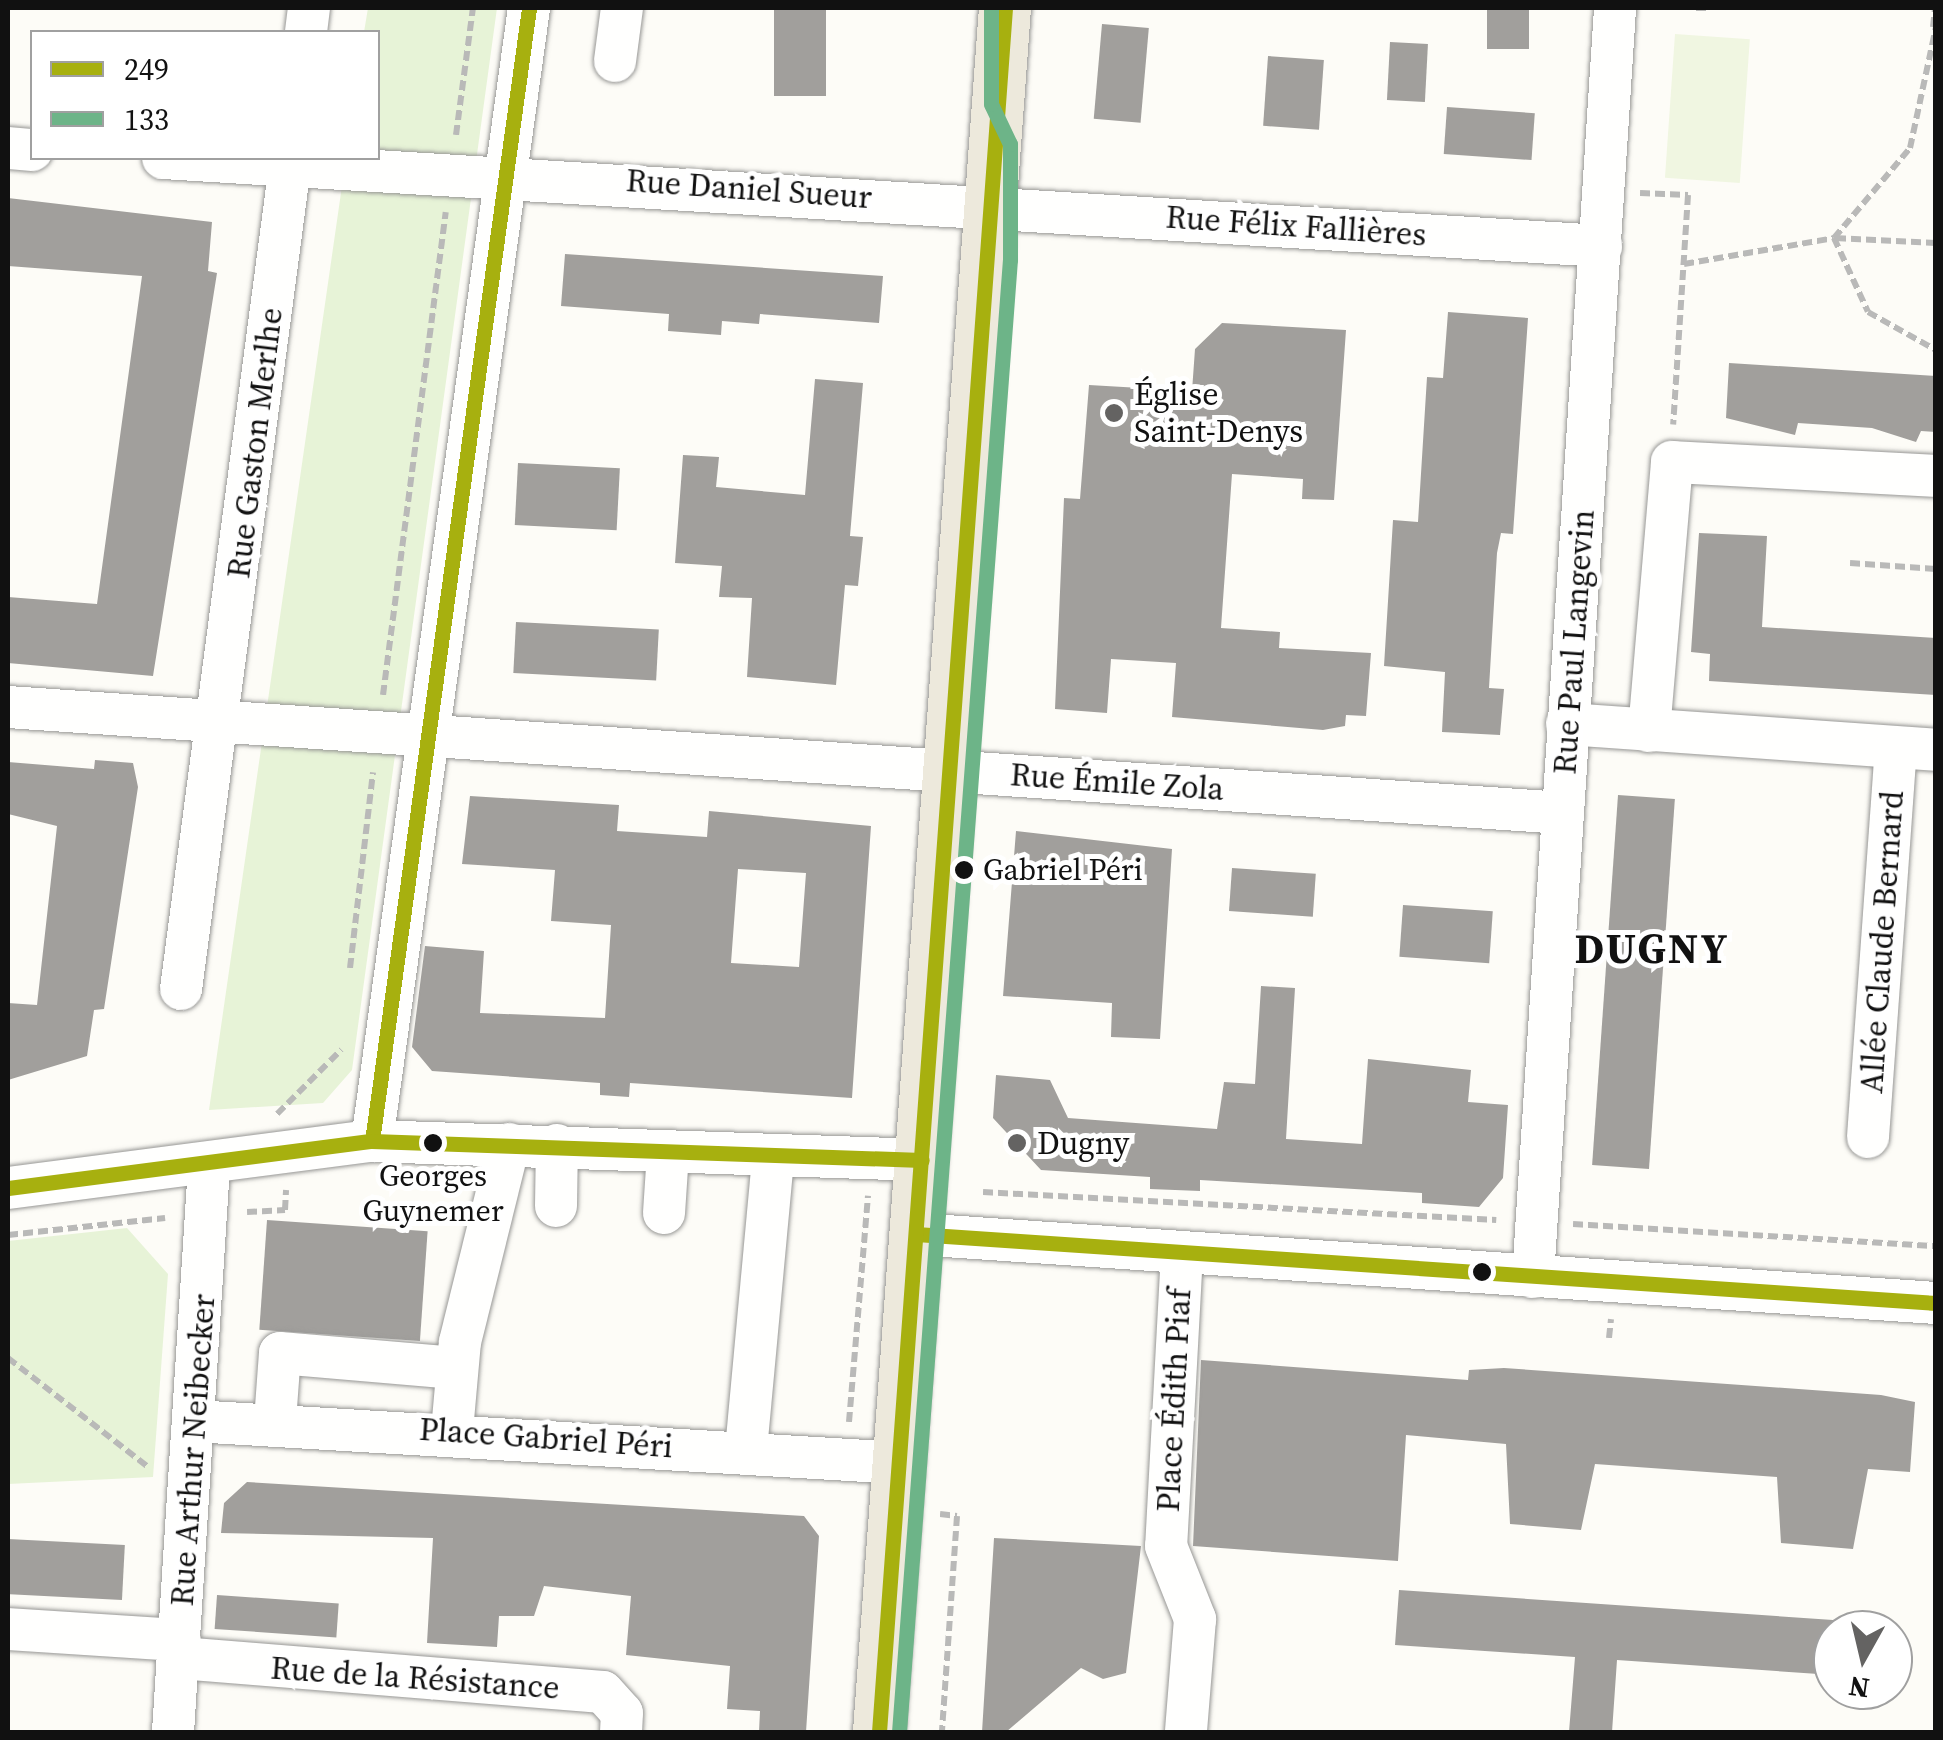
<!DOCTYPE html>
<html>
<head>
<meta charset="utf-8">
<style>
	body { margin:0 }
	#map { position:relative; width:1943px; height:1740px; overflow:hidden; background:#fdfcf7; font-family:"Source Serif 4",serif }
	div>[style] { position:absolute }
	.green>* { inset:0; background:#e7f3d7 }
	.pitch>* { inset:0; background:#f0f6e1; transform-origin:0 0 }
	.building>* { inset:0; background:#a19f9c; transform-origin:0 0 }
	.path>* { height:6px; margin-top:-3px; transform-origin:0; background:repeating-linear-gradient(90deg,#b9b9b8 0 10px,transparent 0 15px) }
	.roads { filter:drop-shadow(0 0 2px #979795) drop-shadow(0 0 2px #979795) }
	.minor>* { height:42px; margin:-21px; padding:0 21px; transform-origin:21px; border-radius:21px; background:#fffffe }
	.major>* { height:52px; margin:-26px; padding:0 26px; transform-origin:26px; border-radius:26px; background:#ede9dc }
	.bus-1>* { height:15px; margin:-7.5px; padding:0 7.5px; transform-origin:7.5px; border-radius:7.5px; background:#a7b00f }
	.bus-2>* { height:15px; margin:-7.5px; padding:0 7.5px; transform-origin:7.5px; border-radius:7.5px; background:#6db488 }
	.dots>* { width:28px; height:28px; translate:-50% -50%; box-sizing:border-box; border:5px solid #fff; border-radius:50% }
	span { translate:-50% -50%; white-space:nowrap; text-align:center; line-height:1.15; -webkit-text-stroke:10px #fff; paint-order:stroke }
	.bus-label { font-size:30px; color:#111 }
	.left { translate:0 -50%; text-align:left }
	.street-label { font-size:32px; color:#111 }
	.poi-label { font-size:32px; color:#111 }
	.district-label { font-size:42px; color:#111; font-weight:700; letter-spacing:2.5px }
	.frame { position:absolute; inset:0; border:10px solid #111; pointer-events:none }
	.legend { position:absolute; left:30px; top:30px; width:350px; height:130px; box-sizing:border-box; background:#fff; border:2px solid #a0a0a0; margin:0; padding:12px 18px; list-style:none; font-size:30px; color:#111 }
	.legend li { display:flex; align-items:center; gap:20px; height:50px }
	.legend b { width:50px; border:2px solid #a0a0a0 }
	.north { position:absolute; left:1813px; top:1610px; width:100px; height:100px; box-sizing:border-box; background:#fff; border:2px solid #a0a0a0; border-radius:50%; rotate:188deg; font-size:28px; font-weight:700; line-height:40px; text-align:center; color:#111 }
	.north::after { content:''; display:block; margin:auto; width:35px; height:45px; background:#646362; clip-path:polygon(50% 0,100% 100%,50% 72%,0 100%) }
</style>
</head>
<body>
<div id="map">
	<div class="green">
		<i style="clip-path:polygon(368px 8px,497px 8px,352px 1070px,323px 1103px,209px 1110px,346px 158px,378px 158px,378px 32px,364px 32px)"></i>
		<i style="clip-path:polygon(127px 1228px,168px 1274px,153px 1477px,8px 1484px,8px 1241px)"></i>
	</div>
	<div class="pitch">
		<i style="left:1675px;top:34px;width:75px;height:144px;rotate:4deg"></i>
	</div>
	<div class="building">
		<i style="left:774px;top:8px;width:52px;height:88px"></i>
		<i style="left:1487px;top:8px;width:42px;height:41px"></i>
		<i style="left:1102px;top:24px;width:47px;height:95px;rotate:5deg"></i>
		<i style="left:1390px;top:42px;width:38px;height:58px;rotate:3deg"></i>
		<i style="left:1268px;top:56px;width:56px;height:70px;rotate:4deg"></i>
		<i style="left:1447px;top:107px;width:88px;height:47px;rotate:4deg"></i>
		<i style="clip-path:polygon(8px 198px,212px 222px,208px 271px,217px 273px,153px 676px,8px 663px,8px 597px,97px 604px,142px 276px,8px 266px)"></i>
		<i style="clip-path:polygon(565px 254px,883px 276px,879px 323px,760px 314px,759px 324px,722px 321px,721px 335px,668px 331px,669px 314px,561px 306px)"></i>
		<i style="clip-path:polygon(1448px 312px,1528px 318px,1513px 534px,1501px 533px,1497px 553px,1489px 688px,1504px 689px,1500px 735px,1442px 732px,1445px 672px,1384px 666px,1393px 520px,1418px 522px,1427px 377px,1443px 378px)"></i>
		<i style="clip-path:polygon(1222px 323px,1346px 330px,1334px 500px,1302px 499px,1303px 479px,1232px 474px,1221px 628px,1280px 632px,1279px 648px,1371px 653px,1366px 716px,1346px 715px,1345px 726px,1323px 730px,1172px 717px,1176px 663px,1111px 659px,1107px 713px,1055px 709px,1064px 498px,1080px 499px,1089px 385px,1192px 391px,1195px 349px)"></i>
		<i style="clip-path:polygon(1729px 363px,1936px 376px,1936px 432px,1921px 431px,1916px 442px,1872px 428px,1798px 423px,1795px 435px,1726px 418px)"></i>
		<i style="clip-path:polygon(815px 379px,863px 383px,850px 536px,863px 537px,858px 586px,845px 585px,836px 685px,747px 677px,752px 598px,719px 597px,722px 566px,675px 563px,683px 455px,719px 457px,716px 487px,805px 495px)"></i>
		<i style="left:518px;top:463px;width:102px;height:62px;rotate:3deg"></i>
		<i style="clip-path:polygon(1699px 533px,1767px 536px,1762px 627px,1936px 638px,1936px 695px,1709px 681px,1710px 654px,1691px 652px)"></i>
		<i style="left:516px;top:622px;width:143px;height:51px;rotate:3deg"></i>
		<i style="clip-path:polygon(95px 760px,133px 763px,138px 787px,104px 1009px,94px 1010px,87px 1056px,8px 1080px,8px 1003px,37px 1005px,57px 826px,8px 814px,8px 762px,94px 769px)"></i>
		<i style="left:1618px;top:795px;width:57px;height:371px;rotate:4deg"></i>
		<i style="clip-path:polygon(evenodd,470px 796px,619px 805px,617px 831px,707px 837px,709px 811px,871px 826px,852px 1098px,630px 1083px,629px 1097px,600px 1095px,600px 1083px,432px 1071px,412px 1047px,425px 946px,484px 951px,480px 1013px,605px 1018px,611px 925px,551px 921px,555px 870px,462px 864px,470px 796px,738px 869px,806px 873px,799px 967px,731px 963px,738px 869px)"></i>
		<i style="clip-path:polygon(1016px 831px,1172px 849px,1160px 1039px,1111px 1037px,1112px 1003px,1003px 996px)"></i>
		<i style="left:1232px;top:868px;width:84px;height:43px;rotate:4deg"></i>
		<i style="left:1403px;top:905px;width:90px;height:52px;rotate:4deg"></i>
		<i style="clip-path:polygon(1261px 986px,1295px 988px,1286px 1139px,1362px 1144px,1368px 1059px,1471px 1070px,1468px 1102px,1508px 1105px,1503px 1178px,1479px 1207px,1422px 1203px,1422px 1193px,1200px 1180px,1200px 1191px,1150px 1189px,1150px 1177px,1041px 1170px,993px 1118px,996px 1075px,1050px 1080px,1068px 1118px,1217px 1129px,1224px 1082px,1255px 1084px)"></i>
		<i style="left:267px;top:1220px;width:161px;height:110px;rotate:4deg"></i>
		<i style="clip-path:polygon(1201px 1360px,1468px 1380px,1469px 1370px,1504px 1368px,1881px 1395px,1915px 1402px,1910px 1472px,1868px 1469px,1853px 1549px,1781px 1543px,1777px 1477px,1595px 1464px,1581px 1530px,1510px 1524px,1506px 1444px,1406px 1435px,1398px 1561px,1193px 1546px)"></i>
		<i style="clip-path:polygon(247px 1482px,804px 1516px,819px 1536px,806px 1732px,759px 1732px,760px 1711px,727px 1709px,730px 1666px,626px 1655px,631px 1596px,544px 1586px,534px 1616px,499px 1616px,497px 1647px,427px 1643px,433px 1538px,221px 1533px,224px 1503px)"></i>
		<i style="clip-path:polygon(994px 1538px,1141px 1546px,1126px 1673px,1103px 1679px,1081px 1668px,1006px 1732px,982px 1732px)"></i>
		<i style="left:8px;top:1539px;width:117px;height:55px;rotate:3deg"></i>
		<i style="clip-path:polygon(1399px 1590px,1833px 1620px,1833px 1675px,1617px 1660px,1612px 1732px,1569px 1732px,1575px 1657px,1395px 1645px)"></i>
		<i style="left:217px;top:1595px;width:122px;height:34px;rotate:4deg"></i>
	</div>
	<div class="path">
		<i style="left:1696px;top:8px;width:13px"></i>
		<i style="left:1933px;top:27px;width:19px;rotate:-84deg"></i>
		<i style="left:456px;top:135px;width:128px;rotate:-82.4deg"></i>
		<i style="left:1640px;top:193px;width:48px;rotate:2.4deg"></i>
		<i style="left:1688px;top:195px;width:230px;rotate:93.7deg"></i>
		<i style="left:1936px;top:243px;width:102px;rotate:-177.2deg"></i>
		<i style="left:1834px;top:238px;width:81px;rotate:65.3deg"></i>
		<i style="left:1868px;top:312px;width:78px;rotate:29.2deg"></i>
		<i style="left:1684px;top:264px;width:152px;rotate:-9.8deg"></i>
		<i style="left:1834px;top:238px;width:118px;rotate:-49.8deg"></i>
		<i style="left:1910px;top:148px;width:124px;rotate:-77.9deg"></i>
		<i style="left:1850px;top:563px;width:86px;rotate:4deg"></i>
		<i style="left:383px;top:695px;width:487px;rotate:-82.6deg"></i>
		<i style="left:350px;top:968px;width:197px;rotate:-83.3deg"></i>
		<i style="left:277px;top:1114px;width:91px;rotate:-45deg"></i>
		<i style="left:983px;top:1192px;width:514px;rotate:3.12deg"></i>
		<i style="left:247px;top:1212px;width:38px;rotate:-3deg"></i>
		<i style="left:285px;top:1210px;width:20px;rotate:-87deg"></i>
		<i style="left:1573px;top:1224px;width:364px;rotate:3.5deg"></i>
		<i style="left:8px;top:1235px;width:158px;rotate:-6.2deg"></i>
		<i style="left:1609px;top:1338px;width:19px;rotate:-84deg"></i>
		<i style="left:8px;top:1358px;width:177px;rotate:37.9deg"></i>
		<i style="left:849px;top:1422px;width:227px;rotate:-85.2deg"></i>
		<i style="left:940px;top:1514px;width:17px;rotate:7deg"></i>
		<i style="left:957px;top:1516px;width:217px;rotate:94deg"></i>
	</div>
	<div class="roads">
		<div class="minor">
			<i style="left:306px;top:32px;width:24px;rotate:-83deg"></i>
			<i style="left:615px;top:61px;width:53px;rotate:-82.5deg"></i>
			<i style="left:8px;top:148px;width:24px;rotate:5deg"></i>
			<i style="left:163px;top:158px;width:1441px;rotate:3.5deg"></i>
			<i style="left:8px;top:707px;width:1558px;rotate:3.9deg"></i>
			<i style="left:1567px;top:724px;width:370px;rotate:4deg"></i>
			<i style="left:1649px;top:731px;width:270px;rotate:-85.1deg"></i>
			<i style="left:1672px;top:462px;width:264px;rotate:3deg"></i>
			<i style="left:181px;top:989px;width:838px;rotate:-82.46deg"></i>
			<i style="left:1868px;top:1137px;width:390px;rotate:-85.9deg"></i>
			<i style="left:372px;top:1141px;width:1144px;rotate:-82.11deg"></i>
			<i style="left:8px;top:1188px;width:367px;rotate:-7.4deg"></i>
			<i style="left:372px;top:1141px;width:550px;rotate:1.98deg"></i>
			<i style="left:556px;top:1206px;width:61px;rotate:-89.1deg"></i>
			<i style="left:664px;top:1213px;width:60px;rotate:-86.2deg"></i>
			<i style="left:916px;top:1234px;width:1022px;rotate:3.87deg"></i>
			<i style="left:1182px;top:1253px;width:293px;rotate:93.1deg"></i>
			<i style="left:1166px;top:1546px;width:79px;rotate:68.3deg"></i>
			<i style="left:1195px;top:1619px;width:113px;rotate:94.6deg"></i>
			<i style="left:1533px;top:1277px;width:1272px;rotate:-86.3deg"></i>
			<i style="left:193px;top:1421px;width:708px;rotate:3.4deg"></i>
			<i style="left:275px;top:1421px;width:68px;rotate:-85.8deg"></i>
			<i style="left:280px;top:1353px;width:176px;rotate:4.9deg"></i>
			<i style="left:452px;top:1431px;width:89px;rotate:-84.9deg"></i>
			<i style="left:460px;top:1342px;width:204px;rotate:-76.1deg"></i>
			<i style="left:746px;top:1450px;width:290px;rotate:-84.7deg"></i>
			<i style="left:8px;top:1629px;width:172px;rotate:3.7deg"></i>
			<i style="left:180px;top:1658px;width:424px;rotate:4.6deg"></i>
			<i style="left:603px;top:1692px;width:28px;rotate:48deg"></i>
			<i style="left:622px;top:1713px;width:19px;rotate:93deg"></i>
			<i style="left:173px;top:1732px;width:567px;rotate:-86.36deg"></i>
		</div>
		<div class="major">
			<i style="left:879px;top:1732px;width:1729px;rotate:-85.82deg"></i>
		</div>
	</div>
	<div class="bus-1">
		<i style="left:372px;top:1141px;width:1144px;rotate:-82.11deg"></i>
		<i style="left:8px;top:1188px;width:367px;rotate:-7.4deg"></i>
		<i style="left:372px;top:1141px;width:550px;rotate:1.98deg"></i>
		<i style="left:916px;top:1234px;width:1022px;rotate:3.87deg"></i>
		<i style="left:879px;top:1732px;width:1729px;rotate:-85.82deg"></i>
	</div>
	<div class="bus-2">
		<i style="left:899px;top:1732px;width:1476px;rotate:-85.69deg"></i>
		<i style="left:1010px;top:260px;width:116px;rotate:-90deg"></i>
		<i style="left:1010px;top:144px;width:44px;rotate:-115.4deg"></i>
		<i style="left:991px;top:104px;width:96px;rotate:-90deg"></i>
	</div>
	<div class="dots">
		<i style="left:1114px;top:413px;background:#646362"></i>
		<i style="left:964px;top:870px;background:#111"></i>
		<i style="left:433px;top:1143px;background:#111"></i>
		<i style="left:1017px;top:1143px;background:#646362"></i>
		<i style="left:1482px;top:1272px;background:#111"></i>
	</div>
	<div class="bus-label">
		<span class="left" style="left:983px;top:870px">Gabriel Péri</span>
		<span style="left:433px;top:1193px">Georges<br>Guynemer</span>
	</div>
	<div class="street-label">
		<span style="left:749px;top:189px;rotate:4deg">Rue Daniel Sueur</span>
		<span style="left:1296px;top:226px;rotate:4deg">Rue Félix Fallières</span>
		<span style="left:255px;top:443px;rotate:-83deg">Rue Gaston Merlhe</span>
		<span style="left:1574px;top:642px;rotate:-86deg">Rue Paul Langevin</span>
		<span style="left:1117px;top:782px;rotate:4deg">Rue Émile Zola</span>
		<span style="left:1882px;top:942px;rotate:-86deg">Allée Claude Bernard</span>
		<span style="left:1174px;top:1400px;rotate:-87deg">Place Édith Piaf</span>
		<span style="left:546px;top:1438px;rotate:4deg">Place Gabriel Péri</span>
		<span style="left:193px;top:1450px;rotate:-86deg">Rue Arthur Neibecker</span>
		<span style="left:415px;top:1678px;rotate:4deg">Rue de la Résistance</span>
	</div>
	<div class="poi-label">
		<span class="left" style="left:1134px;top:413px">Église<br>Saint-Denys</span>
		<span class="left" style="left:1037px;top:1143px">Dugny</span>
	</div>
	<div class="district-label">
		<span style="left:1652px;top:948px">DUGNY</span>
	</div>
	<div class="frame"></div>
	<ul class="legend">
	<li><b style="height:12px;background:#a7b00f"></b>249</li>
	<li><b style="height:12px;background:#6db488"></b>133</li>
	</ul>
	<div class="north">N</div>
</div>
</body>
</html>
